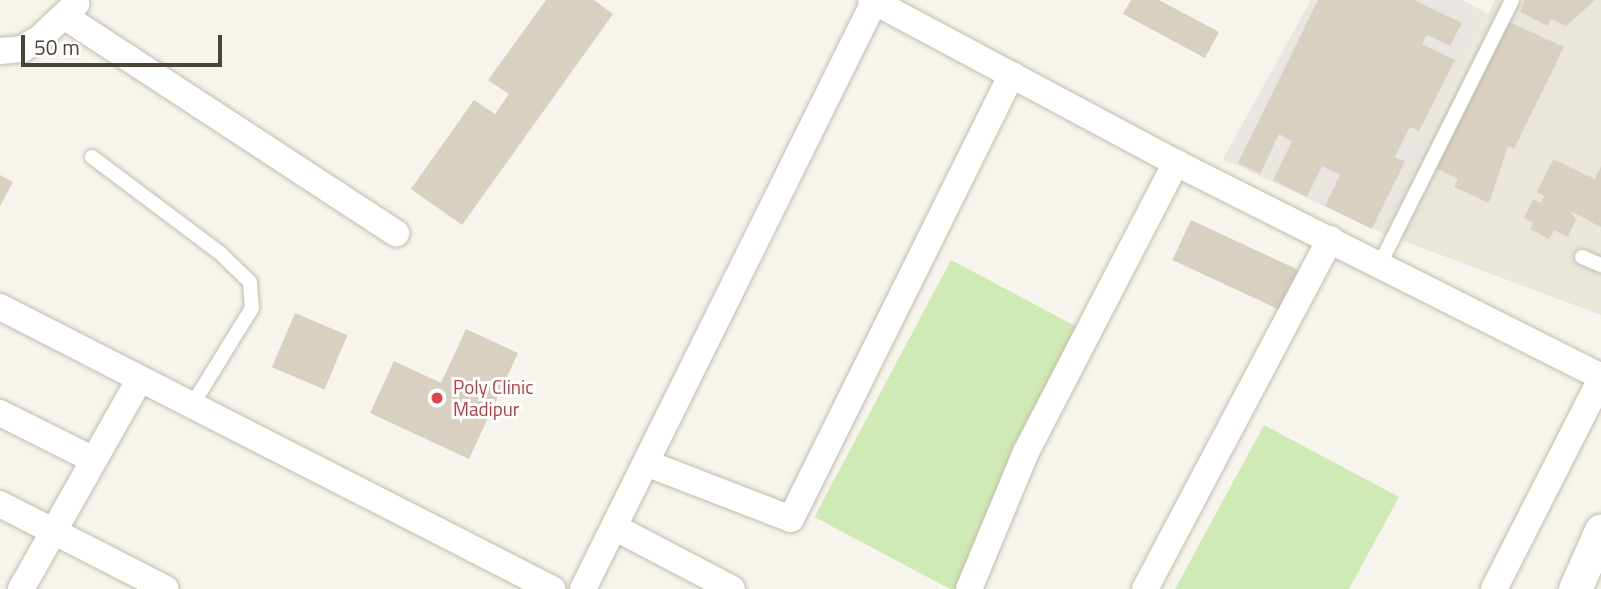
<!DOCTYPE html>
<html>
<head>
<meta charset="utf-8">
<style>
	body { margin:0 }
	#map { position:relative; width:1601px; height:589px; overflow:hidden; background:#f6f4ec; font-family:"Titillium Web",sans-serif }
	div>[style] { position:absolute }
	.residential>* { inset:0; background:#eae6da }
	.industrial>* { inset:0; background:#e9e5e0 }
	.green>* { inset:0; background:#cfeab4; transform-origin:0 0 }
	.building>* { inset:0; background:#d8d0c1; transform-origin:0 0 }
	.roads { filter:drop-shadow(0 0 2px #c2bcae) drop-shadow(0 0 2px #c2bcae) }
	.service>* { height:14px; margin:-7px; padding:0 7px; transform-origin:7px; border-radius:7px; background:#fff }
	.minor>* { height:26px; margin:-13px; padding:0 13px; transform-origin:13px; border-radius:13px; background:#fff }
	.tertiary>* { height:33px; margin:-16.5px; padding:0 16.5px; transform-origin:16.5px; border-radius:16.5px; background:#fff }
	.dots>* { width:19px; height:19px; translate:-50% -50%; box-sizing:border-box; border:4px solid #fff; border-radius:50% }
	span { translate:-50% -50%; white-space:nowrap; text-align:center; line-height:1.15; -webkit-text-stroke:6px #fff; paint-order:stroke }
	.health-label { font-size:19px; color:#be3a42 }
	.left { translate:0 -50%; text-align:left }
	.scale { position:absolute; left:21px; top:35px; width:201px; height:32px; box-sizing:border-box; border:4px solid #4b4539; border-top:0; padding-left:9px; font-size:21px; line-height:24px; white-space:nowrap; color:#4b4539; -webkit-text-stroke:5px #fff; paint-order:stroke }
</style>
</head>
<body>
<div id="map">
	<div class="residential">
		<i style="clip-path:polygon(1495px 0,1601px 0,1601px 315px,1385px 234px)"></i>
	</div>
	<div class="industrial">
		<i style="clip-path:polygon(1311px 0,1463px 0,1488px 14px,1385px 234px,1223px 159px)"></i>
	</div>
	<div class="green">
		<i style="left:951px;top:260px;width:161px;height:291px;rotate:28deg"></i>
		<i style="clip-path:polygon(1264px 425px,1399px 497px,1349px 589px,1175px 589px)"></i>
	</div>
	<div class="building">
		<i style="clip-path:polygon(546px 0,594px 0,613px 14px,462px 225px,411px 189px,474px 100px,495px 114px,509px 94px,488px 80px)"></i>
		<i style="clip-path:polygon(1131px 0,1159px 0,1219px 32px,1205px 58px,1123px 14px)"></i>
		<i style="clip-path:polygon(1318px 0,1414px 0,1462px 23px,1450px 46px,1427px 35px,1422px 44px,1455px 60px,1419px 131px,1410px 127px,1395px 157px,1405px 161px,1372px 229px,1325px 206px,1340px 175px,1322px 166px,1307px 197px,1273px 180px,1292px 141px,1279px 134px,1260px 174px,1238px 163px)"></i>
		<i style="clip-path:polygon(1525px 0,1595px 0,1566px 26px,1551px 19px,1548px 26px,1520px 12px)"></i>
		<i style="clip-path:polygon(1505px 20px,1564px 47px,1514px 149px,1508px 146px,1489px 203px,1454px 187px,1458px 179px,1435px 168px)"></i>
		<i style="clip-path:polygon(1553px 159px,1595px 179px,1601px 166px,1601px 227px,1570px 211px,1576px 219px,1568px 237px,1554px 230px,1549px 239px,1530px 229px,1533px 223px,1524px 218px,1533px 199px,1541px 203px,1544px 196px,1537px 192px)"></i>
		<i style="clip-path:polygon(0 175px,13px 182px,0 206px)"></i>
		<i style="left:1191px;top:220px;width:119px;height:44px;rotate:25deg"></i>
		<i style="left:295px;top:313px;width:57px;height:59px;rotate:23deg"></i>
		<i style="clip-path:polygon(466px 329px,518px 353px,469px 459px,370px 413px,394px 361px,441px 383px)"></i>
	</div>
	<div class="roads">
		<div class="service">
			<i style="left:92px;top:157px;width:161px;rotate:36.9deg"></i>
			<i style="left:221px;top:254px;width:40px;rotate:44deg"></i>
			<i style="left:250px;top:282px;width:26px;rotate:86deg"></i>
			<i style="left:252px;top:308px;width:114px;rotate:121.7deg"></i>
			<i style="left:1582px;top:257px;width:21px;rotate:23deg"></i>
			<i style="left:1380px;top:264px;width:295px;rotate:-63.4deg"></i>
		</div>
		<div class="minor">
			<i style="left:871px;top:0;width:346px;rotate:28.1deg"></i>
			<i style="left:1176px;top:163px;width:476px;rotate:26.7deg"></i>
			<i style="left:64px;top:16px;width:397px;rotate:33.2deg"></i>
			<i style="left:0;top:51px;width:22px;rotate:-5deg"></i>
			<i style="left:22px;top:49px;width:21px;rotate:-31deg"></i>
			<i style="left:40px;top:38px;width:50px;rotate:-43.4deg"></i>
			<i style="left:0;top:307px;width:620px;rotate:27.06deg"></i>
			<i style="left:0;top:413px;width:103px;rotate:26.6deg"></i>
			<i style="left:646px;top:463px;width:155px;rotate:21.1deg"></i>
			<i style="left:791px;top:519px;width:496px;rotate:-63.6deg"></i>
			<i style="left:0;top:504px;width:186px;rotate:27.1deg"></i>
			<i style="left:614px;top:527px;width:133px;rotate:27.7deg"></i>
			<i style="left:21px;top:589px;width:241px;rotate:-60.5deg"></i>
			<i style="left:583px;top:589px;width:655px;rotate:-63.63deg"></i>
			<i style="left:969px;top:589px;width:148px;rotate:-67.4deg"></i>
			<i style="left:1026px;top:452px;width:326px;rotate:-62.6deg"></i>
			<i style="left:1145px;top:589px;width:396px;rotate:-62.1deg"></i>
			<i style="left:1494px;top:589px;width:236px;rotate:-63deg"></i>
		</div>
		<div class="tertiary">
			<i style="left:1575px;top:589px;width:64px;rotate:-66.2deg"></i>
		</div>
	</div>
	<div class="dots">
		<i style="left:437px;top:398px;background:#e0444e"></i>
	</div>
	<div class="health-label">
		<span class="left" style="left:453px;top:398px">Poly Clinic<br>Madipur</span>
	</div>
	<div class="scale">50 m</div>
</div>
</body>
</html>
